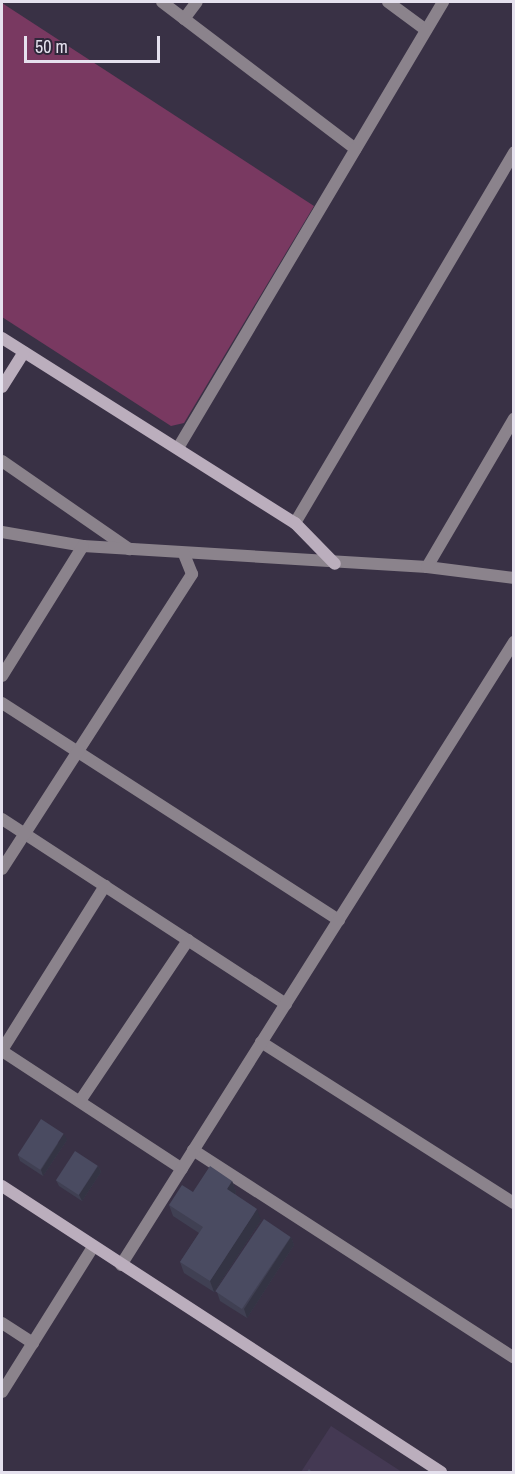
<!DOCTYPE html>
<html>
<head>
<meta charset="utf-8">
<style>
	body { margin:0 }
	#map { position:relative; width:515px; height:1474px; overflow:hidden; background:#393145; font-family:"Archivo Narrow",sans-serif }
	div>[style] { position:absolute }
	.built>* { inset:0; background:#443953 }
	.green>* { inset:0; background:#793961 }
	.street>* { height:12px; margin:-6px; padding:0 6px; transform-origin:6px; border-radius:6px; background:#8b838c }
	.secondary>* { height:12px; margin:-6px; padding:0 6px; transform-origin:6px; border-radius:6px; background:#bbaebd }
	.wall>* { inset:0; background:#404053 }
	.shaded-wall>* { inset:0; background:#343444 }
	.building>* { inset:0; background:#4a4b61; transform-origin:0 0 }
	span { translate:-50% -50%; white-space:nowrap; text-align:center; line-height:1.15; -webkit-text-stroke:5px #2f273a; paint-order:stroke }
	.frame { position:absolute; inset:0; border:3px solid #e5e1ee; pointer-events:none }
	.scale { position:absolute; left:24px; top:36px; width:136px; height:27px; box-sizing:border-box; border:3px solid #e5e1ee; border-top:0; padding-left:8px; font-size:18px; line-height:21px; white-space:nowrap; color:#e5e1ee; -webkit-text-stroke:4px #2f273a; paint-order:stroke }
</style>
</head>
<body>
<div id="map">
	<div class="built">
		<i style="clip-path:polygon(331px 1426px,402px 1472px,301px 1472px)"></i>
	</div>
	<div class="green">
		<i style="clip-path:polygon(2px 3px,314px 206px,184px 423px,171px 426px,2px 317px)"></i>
	</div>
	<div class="street">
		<i style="left:162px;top:2px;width:243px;rotate:37.2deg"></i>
		<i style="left:388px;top:2px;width:47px;rotate:36.4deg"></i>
		<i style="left:184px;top:19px;width:21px;rotate:-53deg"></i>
		<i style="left:178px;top:448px;width:519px;rotate:-59.28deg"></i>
		<i style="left:2px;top:461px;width:155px;rotate:34.7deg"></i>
		<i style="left:295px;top:523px;width:431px;rotate:-59.4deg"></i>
		<i style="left:2px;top:532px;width:82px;rotate:9.8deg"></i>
		<i style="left:83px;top:546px;width:345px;rotate:3.5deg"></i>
		<i style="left:427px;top:567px;width:88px;rotate:7.2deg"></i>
		<i style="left:427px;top:567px;width:172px;rotate:-59.6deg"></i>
		<i style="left:2px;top:676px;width:153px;rotate:-58.1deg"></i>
		<i style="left:2px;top:703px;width:401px;rotate:32.8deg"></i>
		<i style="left:2px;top:819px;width:339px;rotate:33.1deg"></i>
		<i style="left:2px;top:869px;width:351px;rotate:-57.2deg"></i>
		<i style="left:192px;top:574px;width:22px;rotate:-112deg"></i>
		<i style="left:261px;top:1042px;width:300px;rotate:32.5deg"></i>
		<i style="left:2px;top:1050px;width:194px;rotate:-57.9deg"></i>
		<i style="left:2px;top:1051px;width:215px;rotate:33.2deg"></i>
		<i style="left:80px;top:1101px;width:194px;rotate:-56.1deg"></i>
		<i style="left:193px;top:1150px;width:382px;rotate:32.9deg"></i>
		<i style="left:121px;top:1265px;width:737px;rotate:-57.76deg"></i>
		<i style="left:2px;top:1323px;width:37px;rotate:33deg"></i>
		<i style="left:2px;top:1392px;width:171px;rotate:-57.9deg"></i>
	</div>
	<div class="secondary">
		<i style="left:2px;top:338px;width:347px;rotate:32.3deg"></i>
		<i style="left:295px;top:523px;width:57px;rotate:45.7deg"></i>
		<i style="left:2px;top:387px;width:41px;rotate:-57.8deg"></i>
		<i style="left:2px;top:1186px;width:524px;rotate:33.08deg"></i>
	</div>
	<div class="wall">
		<i style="clip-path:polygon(67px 1140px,43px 1176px,20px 1161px,18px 1155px)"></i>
		<i style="clip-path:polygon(98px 1166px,101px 1172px,82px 1201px,59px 1186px,56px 1180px)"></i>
		<i style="clip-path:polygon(232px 1181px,236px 1192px,235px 1194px,261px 1220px,214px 1292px,184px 1273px,180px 1262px,199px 1233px,173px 1216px,169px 1205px)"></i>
		<i style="clip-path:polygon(291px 1237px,294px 1245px,247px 1318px,220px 1301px,217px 1292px)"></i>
	</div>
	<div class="shaded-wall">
		<i style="clip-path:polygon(64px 1134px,67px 1140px,43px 1176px,41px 1170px)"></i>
		<i style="clip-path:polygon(98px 1166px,101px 1172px,82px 1201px,79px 1195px)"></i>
		<i style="clip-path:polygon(232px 1181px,236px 1192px,231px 1200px,227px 1189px)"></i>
		<i style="clip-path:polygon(257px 1209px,261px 1220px,214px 1292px,210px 1281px)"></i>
		<i style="clip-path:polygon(291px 1237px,294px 1245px,247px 1318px,244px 1309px)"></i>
	</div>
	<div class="building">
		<i style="left:41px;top:1119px;width:27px;height:43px;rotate:33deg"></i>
		<i style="left:75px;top:1151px;width:27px;height:35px;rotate:33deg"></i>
		<i style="clip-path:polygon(210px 1166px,232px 1181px,227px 1189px,257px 1209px,210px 1281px,180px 1262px,203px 1227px,169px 1205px,182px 1185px,193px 1192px)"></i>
		<i style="left:264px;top:1219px;width:32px;height:87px;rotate:34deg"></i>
		<i style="clip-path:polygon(309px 1469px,313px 1473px,306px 1473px)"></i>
	</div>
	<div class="frame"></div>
	<div class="scale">50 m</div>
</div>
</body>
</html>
